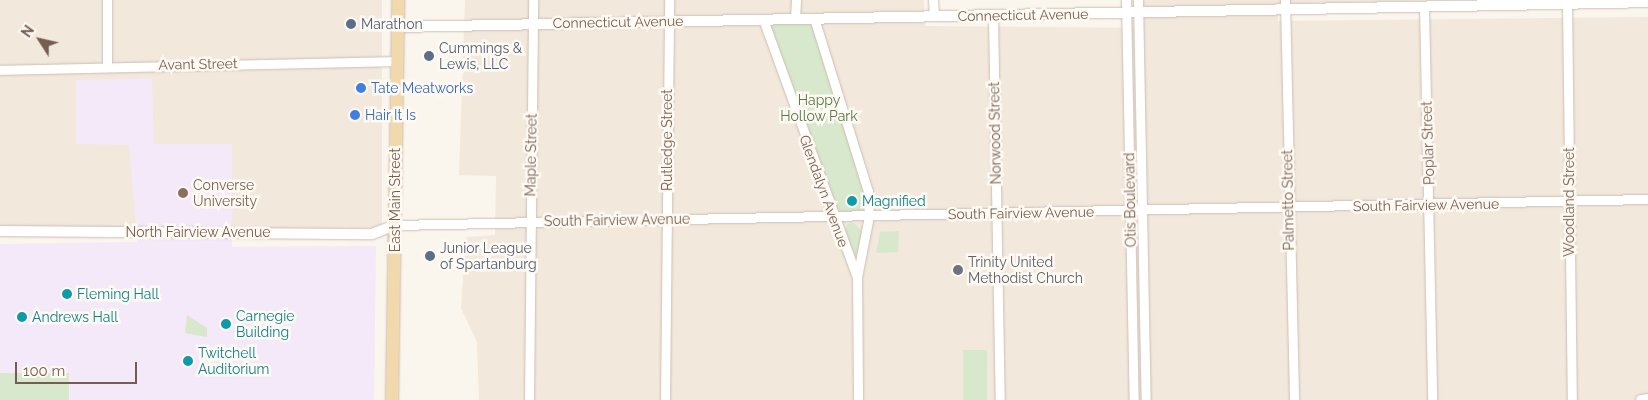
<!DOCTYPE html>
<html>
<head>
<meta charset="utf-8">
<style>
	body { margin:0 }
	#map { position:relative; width:1648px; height:400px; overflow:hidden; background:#fbf6ed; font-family:Raleway,sans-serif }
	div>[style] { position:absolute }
	.residential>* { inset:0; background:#f2e8dc; transform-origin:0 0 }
	.education>* { inset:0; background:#f3e9f8 }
	.green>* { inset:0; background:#d7e8cc; transform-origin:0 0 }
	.roads { filter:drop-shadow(0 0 1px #cdbeb3) drop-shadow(0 0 1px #cdbeb3) }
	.minor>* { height:9px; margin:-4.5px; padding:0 4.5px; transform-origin:4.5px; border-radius:4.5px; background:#fff }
	.tertiary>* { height:10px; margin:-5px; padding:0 5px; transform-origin:5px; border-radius:5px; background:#fff }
	.primary>* { height:12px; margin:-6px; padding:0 6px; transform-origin:6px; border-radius:6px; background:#f2d9ad }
	.dots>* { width:14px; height:14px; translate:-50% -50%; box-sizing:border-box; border:2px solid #fefaf3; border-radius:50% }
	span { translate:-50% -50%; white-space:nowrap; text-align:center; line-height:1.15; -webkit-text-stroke:5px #fefaf3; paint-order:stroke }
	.street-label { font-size:14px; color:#755e51 }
	.service-label { font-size:14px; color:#4e5e75 }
	.left { translate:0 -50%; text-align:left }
	.shop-label { font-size:14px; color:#366cbe }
	.park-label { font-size:14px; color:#58794b }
	.education-label { font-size:14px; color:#785e54 }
	.culture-label { font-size:14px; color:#0d838f }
	.worship-label { font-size:14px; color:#5b616d }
	.north { position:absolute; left:15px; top:15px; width:50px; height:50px; -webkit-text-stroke:4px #fefaf3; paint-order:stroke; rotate:305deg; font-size:14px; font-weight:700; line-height:20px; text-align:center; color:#755e51 }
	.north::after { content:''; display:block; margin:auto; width:18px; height:22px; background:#755e51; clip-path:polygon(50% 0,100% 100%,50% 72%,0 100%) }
	.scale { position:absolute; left:15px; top:362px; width:122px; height:22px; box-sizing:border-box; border:2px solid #755e51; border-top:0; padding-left:6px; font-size:15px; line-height:18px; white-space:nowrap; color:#755e51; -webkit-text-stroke:4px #fefaf3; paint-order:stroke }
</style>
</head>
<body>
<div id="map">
	<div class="residential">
		<i style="left:0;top:0;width:382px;height:228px"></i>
		<i style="clip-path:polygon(465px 0,924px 0,925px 26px,1143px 28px,1143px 0,1458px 0,1278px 4px,1278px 21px,1648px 17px,1648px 400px,479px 400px,477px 342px,461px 308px,466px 237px,495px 235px,496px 176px,459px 175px)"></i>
	</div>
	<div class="education">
		<i style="clip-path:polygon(152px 78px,154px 144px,232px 144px,232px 247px,376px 246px,374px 400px,0 400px,0 244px,137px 242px,129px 145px,76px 144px,76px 80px)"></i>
	</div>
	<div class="green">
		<i style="clip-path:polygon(814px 18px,848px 114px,869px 216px,833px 217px,763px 19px)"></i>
		<i style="clip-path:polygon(854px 223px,863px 232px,854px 261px,843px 234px,848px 224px)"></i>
		<i style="clip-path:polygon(899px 231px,898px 252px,876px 253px,880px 232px)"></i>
		<i style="clip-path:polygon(187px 315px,207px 328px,207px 337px,185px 333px)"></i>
		<i style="left:963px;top:350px;width:24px;height:50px"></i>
		<i style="left:0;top:373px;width:69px;height:27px"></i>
	</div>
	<div class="roads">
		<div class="minor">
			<i style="left:107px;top:0;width:65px;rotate:90deg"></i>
			<i style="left:933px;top:0;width:16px;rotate:86deg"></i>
			<i style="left:1126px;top:0;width:400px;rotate:88.9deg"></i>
			<i style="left:1138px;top:0;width:400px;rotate:88.9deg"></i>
			<i style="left:1285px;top:0;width:400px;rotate:88.7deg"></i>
			<i style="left:1567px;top:3px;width:397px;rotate:89.3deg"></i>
			<i style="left:1424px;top:6px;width:394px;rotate:88.8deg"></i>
			<i style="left:993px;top:15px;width:385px;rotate:89deg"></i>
			<i style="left:814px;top:18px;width:181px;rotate:72.7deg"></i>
			<i style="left:868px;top:191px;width:25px;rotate:88deg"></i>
			<i style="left:869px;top:216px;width:62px;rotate:101.1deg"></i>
			<i style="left:857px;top:277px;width:123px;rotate:89.5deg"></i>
			<i style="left:763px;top:19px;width:275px;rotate:70deg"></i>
			<i style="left:795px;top:19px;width:19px;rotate:-87deg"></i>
			<i style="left:0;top:70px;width:396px;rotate:-1.3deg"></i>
			<i style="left:395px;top:225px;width:1253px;rotate:-1.19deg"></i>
			<i style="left:529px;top:400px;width:400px;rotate:-89.4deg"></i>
			<i style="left:665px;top:400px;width:400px;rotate:-89.4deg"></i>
		</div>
		<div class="tertiary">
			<i style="left:397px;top:27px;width:1251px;rotate:-1.14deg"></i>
			<i style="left:0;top:231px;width:372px;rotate:0.5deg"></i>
			<i style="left:372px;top:234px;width:25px;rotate:-21deg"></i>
			<i style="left:1641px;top:400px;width:7px;rotate:-8deg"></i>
		</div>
		<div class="primary">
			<i style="left:392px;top:400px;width:400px;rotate:-89.1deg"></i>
		</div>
	</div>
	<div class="dots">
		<i style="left:351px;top:24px;background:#5c6f8a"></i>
		<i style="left:429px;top:56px;background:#5c6f8a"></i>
		<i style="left:361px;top:88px;background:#3f7fe0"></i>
		<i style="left:355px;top:115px;background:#3f7fe0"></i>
		<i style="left:183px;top:193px;background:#8d6e63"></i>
		<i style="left:852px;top:201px;background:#0f9aa8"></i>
		<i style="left:430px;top:256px;background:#5c6f8a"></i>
		<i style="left:958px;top:270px;background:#6b7280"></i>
		<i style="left:67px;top:294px;background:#0f9aa8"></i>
		<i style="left:22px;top:317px;background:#0f9aa8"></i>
		<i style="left:226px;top:324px;background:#0f9aa8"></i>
		<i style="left:188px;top:361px;background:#0f9aa8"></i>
	</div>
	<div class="street-label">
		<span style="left:1023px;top:15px;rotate:-1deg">Connecticut Avenue</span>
		<span style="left:618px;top:22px;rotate:-1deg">Connecticut Avenue</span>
		<span style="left:198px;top:64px;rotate:-1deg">Avant Street</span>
		<span style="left:995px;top:133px;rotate:-91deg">Norwood Street</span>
		<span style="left:667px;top:140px;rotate:-90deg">Rutledge Street</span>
		<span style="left:1428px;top:143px;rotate:-92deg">Poplar Street</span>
		<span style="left:531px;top:155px;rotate:-89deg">Maple Street</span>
		<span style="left:824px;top:191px;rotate:70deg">Glendalyn Avenue</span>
		<span style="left:395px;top:200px;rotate:-90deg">East Main Street</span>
		<span style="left:1130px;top:200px;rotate:-91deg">Otis Boulevard</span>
		<span style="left:1288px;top:200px;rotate:-91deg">Palmetto Street</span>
		<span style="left:1569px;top:202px;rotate:-90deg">Woodland Street</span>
		<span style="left:1426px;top:205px;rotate:-1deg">South Fairview Avenue</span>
		<span style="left:1021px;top:213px;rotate:-1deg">South Fairview Avenue</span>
		<span style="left:617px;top:220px;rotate:-1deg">South Fairview Avenue</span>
		<span style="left:198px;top:232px">North Fairview Avenue</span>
	</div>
	<div class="service-label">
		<span class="left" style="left:361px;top:24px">Marathon</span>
		<span class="left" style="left:439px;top:56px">Cummings &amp;<br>Lewis, LLC</span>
		<span class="left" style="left:440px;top:256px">Junior League<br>of Spartanburg</span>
	</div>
	<div class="shop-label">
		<span class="left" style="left:371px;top:88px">Tate Meatworks</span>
		<span class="left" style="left:365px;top:115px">Hair It Is</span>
	</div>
	<div class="park-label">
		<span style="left:819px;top:108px">Happy<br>Hollow Park</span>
	</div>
	<div class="education-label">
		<span class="left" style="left:193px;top:193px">Converse<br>University</span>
	</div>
	<div class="culture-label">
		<span class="left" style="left:862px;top:201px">Magnified</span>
		<span class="left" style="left:77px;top:294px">Fleming Hall</span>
		<span class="left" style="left:236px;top:324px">Carnegie<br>Building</span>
		<span class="left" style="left:32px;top:317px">Andrews Hall</span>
		<span class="left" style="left:198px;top:361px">Twitchell<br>Auditorium</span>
	</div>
	<div class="worship-label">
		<span class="left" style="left:968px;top:270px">Trinity United<br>Methodist Church</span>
	</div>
	<div class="north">N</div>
	<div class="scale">100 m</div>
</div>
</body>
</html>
